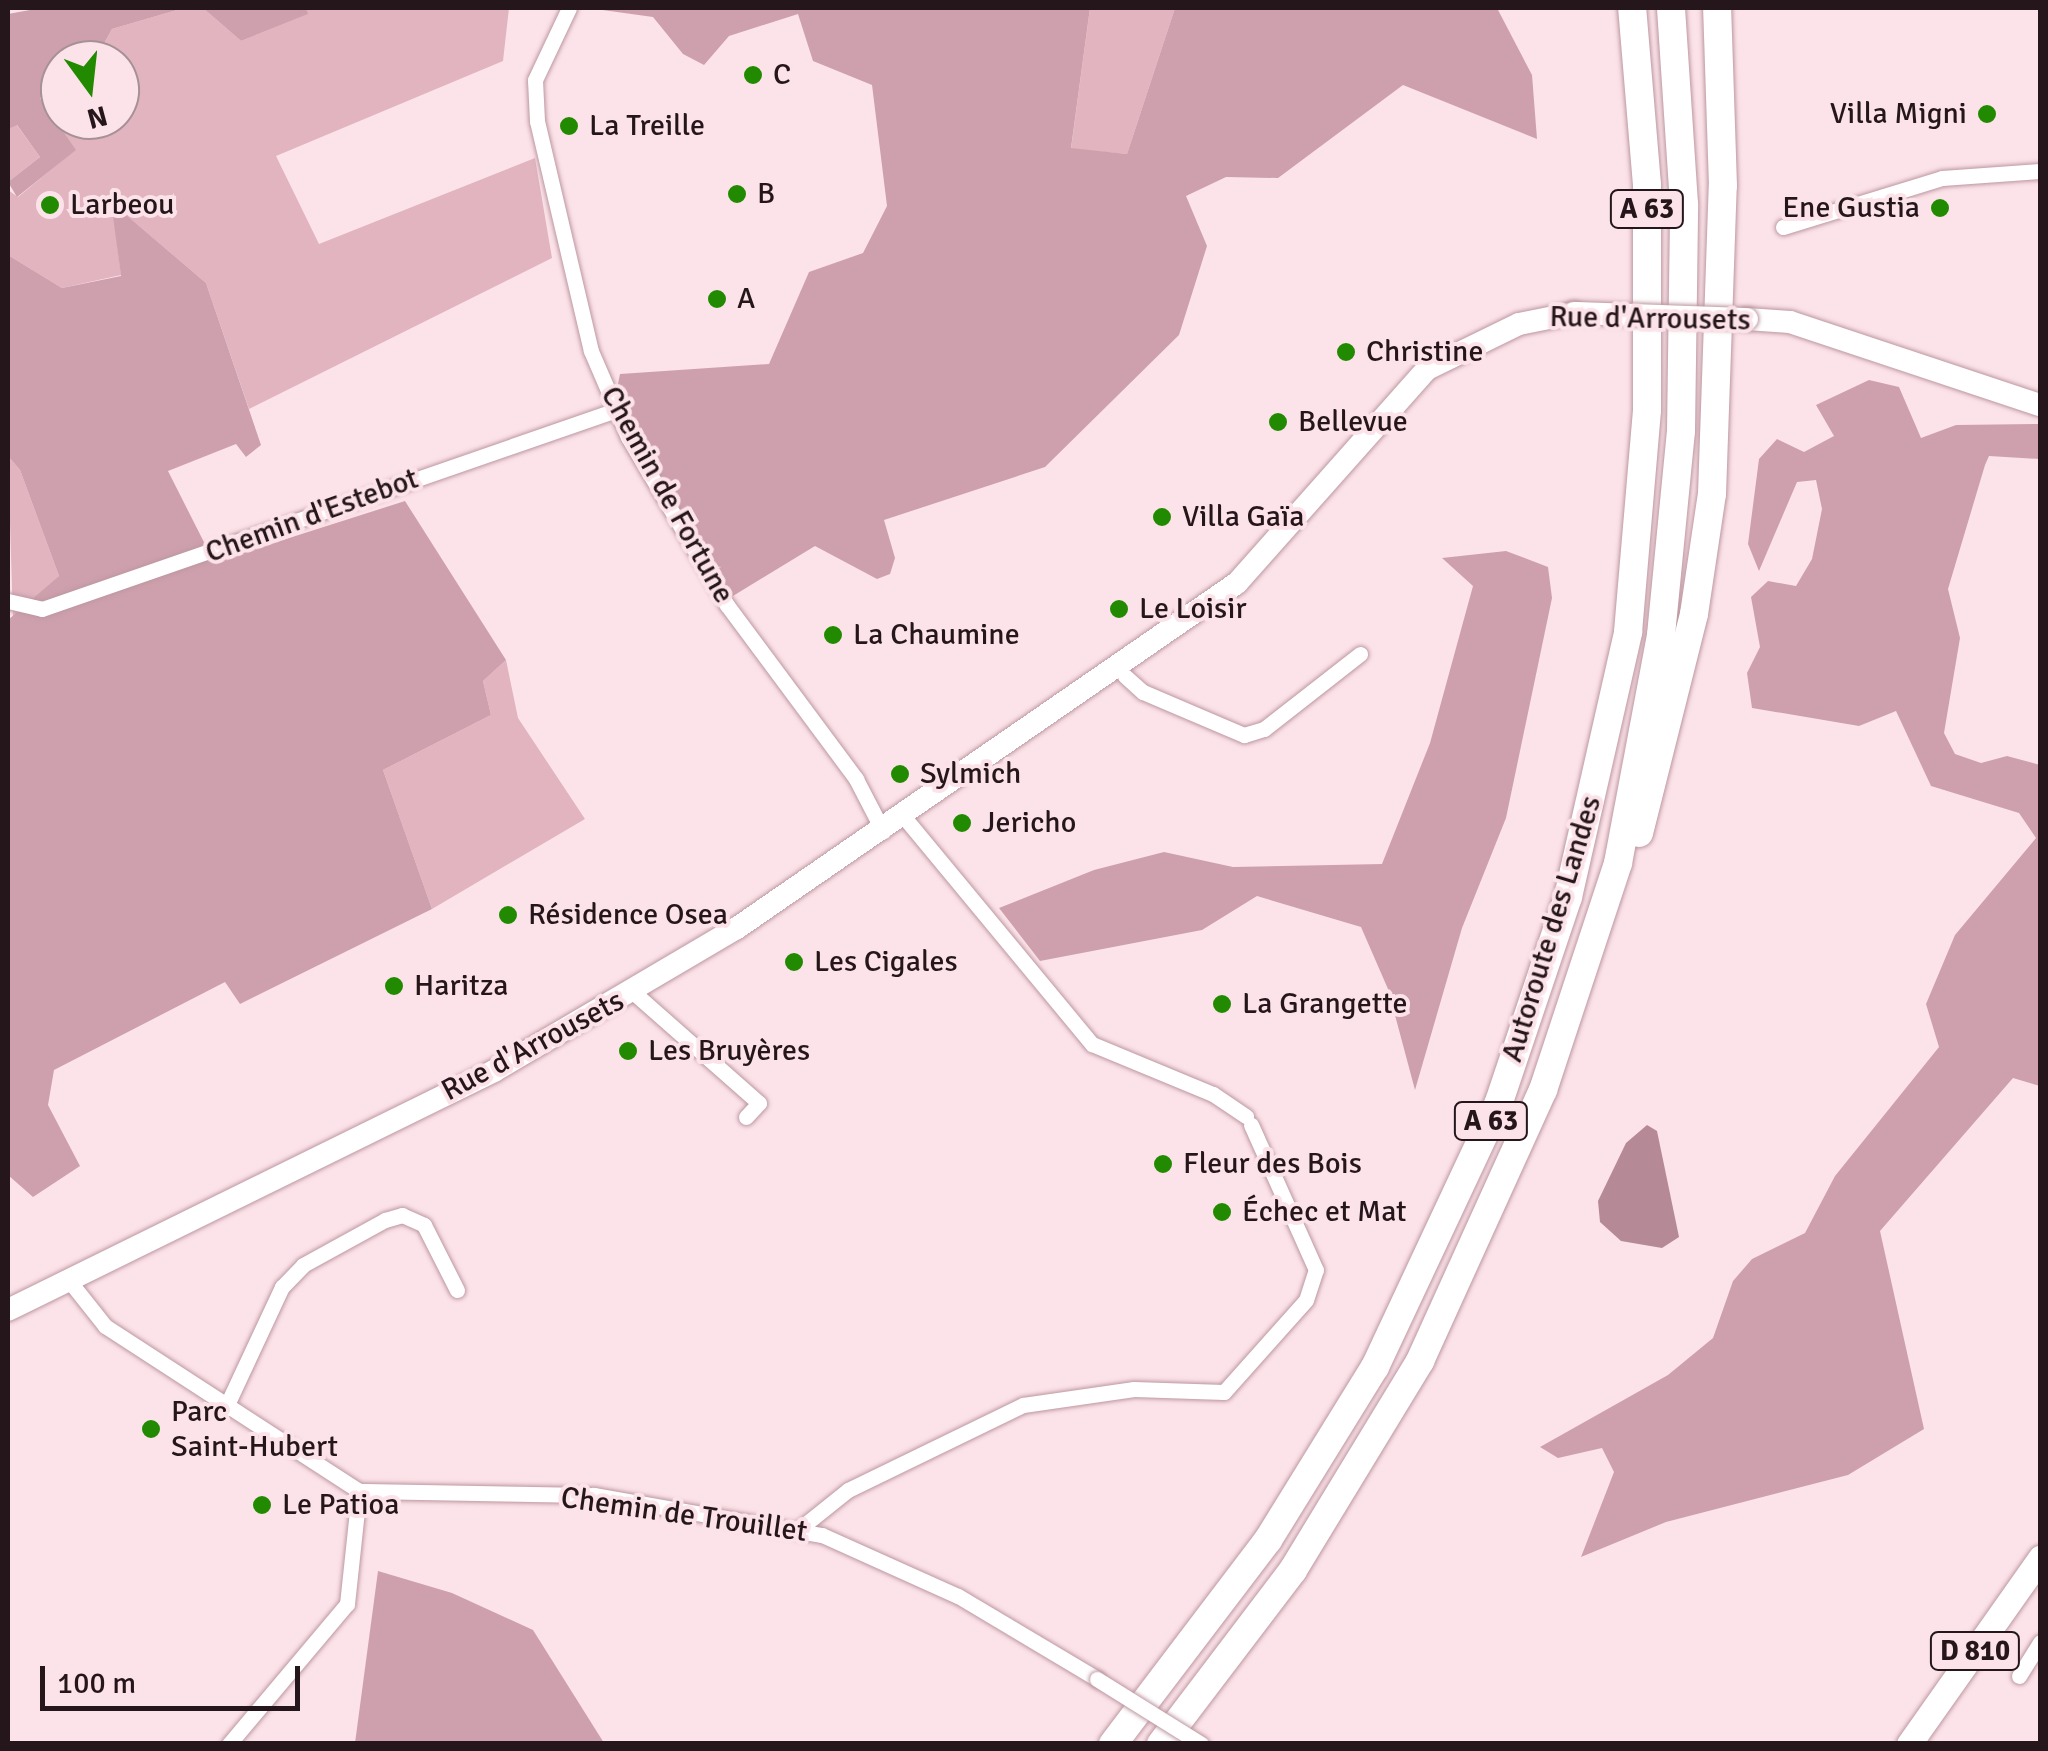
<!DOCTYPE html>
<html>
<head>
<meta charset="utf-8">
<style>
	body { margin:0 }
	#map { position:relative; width:2048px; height:1751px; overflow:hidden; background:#fce3e9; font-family:Signika,sans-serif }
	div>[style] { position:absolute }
	.green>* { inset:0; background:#e1b4c0 }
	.forest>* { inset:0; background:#cea0ad }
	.water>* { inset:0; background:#b58995 }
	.roads { filter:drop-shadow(0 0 2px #bd97a1) drop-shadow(0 0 2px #bd97a1) }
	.minor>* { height:15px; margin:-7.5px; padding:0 7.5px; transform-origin:7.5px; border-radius:7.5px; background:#fff }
	.secondary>* { height:22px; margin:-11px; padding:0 11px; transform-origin:11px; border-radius:11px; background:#fff }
	.primary>* { height:25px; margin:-12.5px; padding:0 12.5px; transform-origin:12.5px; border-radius:12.5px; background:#fff }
	.motorway>* { height:28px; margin:-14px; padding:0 14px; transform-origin:14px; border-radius:14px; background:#fff }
	.bridges { filter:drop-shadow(0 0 2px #bd97a1) drop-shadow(0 0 2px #bd97a1) }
	.minor-bridge>* { height:15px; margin:-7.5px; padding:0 7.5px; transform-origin:7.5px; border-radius:7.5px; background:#fff }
	.secondary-bridge>* { height:22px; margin:-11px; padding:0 11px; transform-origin:11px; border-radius:11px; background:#fff }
	.dots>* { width:28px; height:28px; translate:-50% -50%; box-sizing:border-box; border:5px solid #fce3e9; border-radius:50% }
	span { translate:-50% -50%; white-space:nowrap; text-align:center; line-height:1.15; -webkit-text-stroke:8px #fce3e9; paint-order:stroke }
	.shield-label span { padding:2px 8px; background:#fce3e9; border:2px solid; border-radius:8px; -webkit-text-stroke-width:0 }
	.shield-label { font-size:28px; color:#24161a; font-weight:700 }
	.poi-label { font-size:30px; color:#24161a }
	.left { translate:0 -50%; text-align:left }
	.right { translate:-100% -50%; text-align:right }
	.street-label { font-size:30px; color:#24161a }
	.frame { position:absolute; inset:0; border:10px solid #24161a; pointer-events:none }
	.north { position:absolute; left:40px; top:40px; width:100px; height:100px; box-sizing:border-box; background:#fce3e9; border:2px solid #a69196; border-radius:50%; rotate:165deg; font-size:28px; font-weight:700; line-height:40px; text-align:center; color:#24161a }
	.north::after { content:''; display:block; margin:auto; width:35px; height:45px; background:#228a00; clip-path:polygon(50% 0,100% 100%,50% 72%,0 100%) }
	.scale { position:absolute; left:40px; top:1666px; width:260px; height:45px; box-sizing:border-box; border:5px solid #24161a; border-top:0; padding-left:12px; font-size:30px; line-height:35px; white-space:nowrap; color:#24161a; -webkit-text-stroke:8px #fce3e9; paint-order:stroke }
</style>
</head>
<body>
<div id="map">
	<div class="green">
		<i style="clip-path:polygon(184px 8px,203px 8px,241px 41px,307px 14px,306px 8px,509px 8px,503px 61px,276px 156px,319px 244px,535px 158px,552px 258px,249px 409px,206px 283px,112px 203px,121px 275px,62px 288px,8px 255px,8px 190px,18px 197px,75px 150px,40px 97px,60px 85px,60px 120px,120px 120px,120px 60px,95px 60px,112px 29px)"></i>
		<i style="clip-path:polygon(1090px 8px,1175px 8px,1127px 154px,1071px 149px)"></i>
		<i style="clip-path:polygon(16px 124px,40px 157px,8px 182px,8px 129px)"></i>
		<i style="clip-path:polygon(8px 456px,20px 470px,59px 576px,13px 621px)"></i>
		<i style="clip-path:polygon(506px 660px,518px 718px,585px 819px,432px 909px,383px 770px,491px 715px,483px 681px)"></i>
	</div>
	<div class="forest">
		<i style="clip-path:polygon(41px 8px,184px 8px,112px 29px,95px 60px,60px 60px,60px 85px,40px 98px,76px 150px,17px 197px,8px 182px,40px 157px,17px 125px,8px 129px,8px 14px)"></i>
		<i style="clip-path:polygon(203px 8px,306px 8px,308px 14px,241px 41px)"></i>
		<i style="clip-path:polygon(588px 8px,1090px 8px,1071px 148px,1127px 154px,1175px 8px,1497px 8px,1532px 75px,1537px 139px,1403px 85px,1278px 178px,1226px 177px,1186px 196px,1207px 246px,1179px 335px,1045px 467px,884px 520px,895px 558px,890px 574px,877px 579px,815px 546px,728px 599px,615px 398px,620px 374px,769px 364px,809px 272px,863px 253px,887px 206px,872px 85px,813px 61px,798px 14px,729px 36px,704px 65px,683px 54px,653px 17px)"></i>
		<i style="clip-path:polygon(111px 202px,206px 283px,261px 445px,246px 457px,236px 444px,168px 471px,214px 562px,405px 501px,506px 660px,483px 681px,491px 715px,383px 770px,432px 909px,240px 1004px,225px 982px,54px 1070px,48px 1105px,80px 1166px,33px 1197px,8px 1175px,8px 620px,59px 576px,20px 470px,8px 456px,8px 255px,62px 288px,121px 276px)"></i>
		<i style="clip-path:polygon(1869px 380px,1899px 387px,1921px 438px,1956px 425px,2040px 424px,2040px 459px,1989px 456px,1985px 465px,1948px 589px,1960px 638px,1944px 733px,1955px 754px,1981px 763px,2007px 756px,2040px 765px,2040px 1086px,2013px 1078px,1880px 1231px,1924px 1429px,1848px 1475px,1666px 1522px,1581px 1557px,1614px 1472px,1602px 1448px,1558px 1458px,1540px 1447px,1668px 1375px,1713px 1338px,1733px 1281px,1752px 1259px,1805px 1233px,1835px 1176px,1939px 1047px,1926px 1004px,1955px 935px,2036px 838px,2019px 813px,1931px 786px,1896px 711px,1859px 726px,1752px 708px,1747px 673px,1760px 647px,1751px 597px,1768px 581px,1796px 586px,1812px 559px,1822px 509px,1816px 480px,1797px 482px,1759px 571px,1748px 544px,1759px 459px,1777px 439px,1804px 452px,1834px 436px,1816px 405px)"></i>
		<i style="clip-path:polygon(1506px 551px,1548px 567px,1552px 598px,1506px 818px,1462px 928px,1415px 1090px,1388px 989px,1361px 927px,1257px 896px,1202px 930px,1040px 961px,999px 908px,1094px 870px,1164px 852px,1233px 867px,1382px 864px,1430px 743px,1473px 586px,1442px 558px)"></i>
		<i style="clip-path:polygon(378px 1571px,452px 1593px,533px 1630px,604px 1743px,355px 1743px)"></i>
	</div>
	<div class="water">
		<i style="clip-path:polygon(1647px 1125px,1657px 1131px,1679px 1237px,1662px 1248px,1621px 1241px,1600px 1222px,1598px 1201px,1626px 1143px)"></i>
	</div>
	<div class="roads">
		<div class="minor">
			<i style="left:569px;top:8px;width:80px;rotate:115.3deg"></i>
			<i style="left:535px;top:80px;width:41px;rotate:87.2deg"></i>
			<i style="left:537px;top:121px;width:236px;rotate:76.8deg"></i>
			<i style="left:591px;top:351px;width:94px;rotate:66.7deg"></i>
			<i style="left:628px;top:437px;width:195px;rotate:59.5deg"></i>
			<i style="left:727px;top:605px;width:217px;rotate:53.4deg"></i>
			<i style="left:856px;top:779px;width:59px;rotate:62.6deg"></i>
			<i style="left:1783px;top:227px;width:166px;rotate:-17.1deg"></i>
			<i style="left:1942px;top:178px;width:98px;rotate:-4.1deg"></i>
			<i style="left:8px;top:601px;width:35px;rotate:13deg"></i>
			<i style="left:42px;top:609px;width:608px;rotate:-19.12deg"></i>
			<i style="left:1125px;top:676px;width:24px;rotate:42deg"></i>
			<i style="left:1143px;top:692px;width:110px;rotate:23.1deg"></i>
			<i style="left:1244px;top:735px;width:21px;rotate:-17deg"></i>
			<i style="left:1264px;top:729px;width:122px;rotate:-38deg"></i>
			<i style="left:904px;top:817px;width:295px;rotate:50.4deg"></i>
			<i style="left:1092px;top:1044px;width:131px;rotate:22.5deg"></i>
			<i style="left:1213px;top:1094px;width:40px;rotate:34deg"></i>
			<i style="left:633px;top:992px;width:168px;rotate:41.4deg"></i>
			<i style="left:759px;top:1103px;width:19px;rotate:133deg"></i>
			<i style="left:67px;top:1278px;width:61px;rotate:51.6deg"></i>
			<i style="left:105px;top:1326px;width:303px;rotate:33deg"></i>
			<i style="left:359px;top:1491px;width:235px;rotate:1deg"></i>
			<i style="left:594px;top:1495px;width:231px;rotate:10deg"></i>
			<i style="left:822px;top:1535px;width:149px;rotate:24.2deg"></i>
			<i style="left:958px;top:1596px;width:162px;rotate:30.8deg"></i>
			<i style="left:225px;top:1409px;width:135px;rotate:-65deg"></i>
			<i style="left:282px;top:1287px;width:30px;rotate:-46deg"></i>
			<i style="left:303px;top:1265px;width:94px;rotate:-28.8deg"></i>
			<i style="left:385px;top:1220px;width:18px;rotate:-16deg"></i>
			<i style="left:402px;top:1215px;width:24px;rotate:24deg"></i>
			<i style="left:424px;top:1225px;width:73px;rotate:63.1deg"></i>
			<i style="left:798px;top:1530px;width:64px;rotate:-38.7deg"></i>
			<i style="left:848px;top:1490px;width:195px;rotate:-25.9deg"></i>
			<i style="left:1023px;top:1405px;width:112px;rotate:-8.2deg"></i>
			<i style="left:1134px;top:1389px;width:90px;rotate:1.9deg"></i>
			<i style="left:1224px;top:1392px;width:123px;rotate:-48.3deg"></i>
			<i style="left:1306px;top:1300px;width:32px;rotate:-72deg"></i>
			<i style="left:1316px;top:1270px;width:159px;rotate:-114.1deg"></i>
			<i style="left:2019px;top:1676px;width:40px;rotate:-58deg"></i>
			<i style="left:229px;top:1744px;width:183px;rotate:-49.9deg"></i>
			<i style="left:347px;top:1604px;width:114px;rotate:-83.9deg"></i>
		</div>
		<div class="secondary">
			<i style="left:1747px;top:319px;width:43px;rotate:4deg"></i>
			<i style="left:1790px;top:322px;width:263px;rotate:18.4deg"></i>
			<i style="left:8px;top:1310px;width:542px;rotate:-26.19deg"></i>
			<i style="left:494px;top:1071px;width:282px;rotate:-30.5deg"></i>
			<i style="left:737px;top:928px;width:607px;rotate:-34.61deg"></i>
			<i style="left:1237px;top:583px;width:286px;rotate:-48.4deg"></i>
			<i style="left:1427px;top:369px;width:102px;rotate:-26.1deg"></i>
			<i style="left:1519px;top:324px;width:56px;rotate:-11.3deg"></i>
		</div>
		<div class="primary">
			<i style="left:1909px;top:1744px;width:228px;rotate:-54.8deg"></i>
		</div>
		<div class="motorway">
			<i style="left:1639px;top:833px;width:226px;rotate:-75.9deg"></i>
			<i style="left:1694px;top:614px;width:121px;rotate:-81.5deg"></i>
			<i style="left:1712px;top:494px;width:308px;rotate:-88deg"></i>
			<i style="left:1723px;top:186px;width:178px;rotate:-91.9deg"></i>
			<i style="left:1113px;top:1744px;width:256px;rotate:-52.8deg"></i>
			<i style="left:1268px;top:1540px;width:203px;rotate:-58.3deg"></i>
			<i style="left:1375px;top:1367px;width:293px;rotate:-64.9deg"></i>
			<i style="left:1499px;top:1102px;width:216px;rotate:-71.4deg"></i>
			<i style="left:1568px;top:897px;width:272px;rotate:-77.2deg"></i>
			<i style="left:1628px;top:632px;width:223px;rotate:-85.1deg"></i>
			<i style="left:1647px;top:410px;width:225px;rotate:-90deg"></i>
			<i style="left:1647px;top:185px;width:178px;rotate:-94.8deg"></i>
			<i style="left:1161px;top:1744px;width:218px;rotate:-52.8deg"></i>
			<i style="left:1293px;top:1570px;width:245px;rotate:-58.7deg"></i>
			<i style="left:1420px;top:1361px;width:298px;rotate:-65.6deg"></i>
			<i style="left:1543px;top:1090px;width:239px;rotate:-71.7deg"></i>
			<i style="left:1618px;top:863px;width:232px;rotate:-79.3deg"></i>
			<i style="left:1661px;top:635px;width:205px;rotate:-84.4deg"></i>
			<i style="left:1681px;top:431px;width:227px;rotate:-89.2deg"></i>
			<i style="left:1684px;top:204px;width:196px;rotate:-93.8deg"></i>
		</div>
	</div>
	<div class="bridges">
		<div class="minor-bridge">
			<i style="left:1097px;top:1679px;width:123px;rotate:32deg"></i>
		</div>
		<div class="secondary-bridge">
			<i style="left:1574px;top:313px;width:173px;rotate:2deg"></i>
		</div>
	</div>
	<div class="dots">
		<i style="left:753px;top:75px;background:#228a00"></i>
		<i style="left:1987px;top:114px;background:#228a00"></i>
		<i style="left:569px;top:126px;background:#228a00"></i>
		<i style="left:737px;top:194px;background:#228a00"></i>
		<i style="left:50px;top:205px;background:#228a00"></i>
		<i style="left:1940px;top:208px;background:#228a00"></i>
		<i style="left:717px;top:299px;background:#228a00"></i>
		<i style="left:1346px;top:352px;background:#228a00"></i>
		<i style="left:1278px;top:422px;background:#228a00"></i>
		<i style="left:1162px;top:517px;background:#228a00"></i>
		<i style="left:1119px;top:609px;background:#228a00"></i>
		<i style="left:833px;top:635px;background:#228a00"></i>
		<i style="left:900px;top:774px;background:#228a00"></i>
		<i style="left:962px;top:823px;background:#228a00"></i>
		<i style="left:508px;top:915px;background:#228a00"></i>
		<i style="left:794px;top:962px;background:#228a00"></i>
		<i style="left:394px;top:986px;background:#228a00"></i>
		<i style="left:1222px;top:1004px;background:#228a00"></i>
		<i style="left:628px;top:1051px;background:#228a00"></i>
		<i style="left:1163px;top:1164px;background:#228a00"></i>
		<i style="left:1222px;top:1212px;background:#228a00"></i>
		<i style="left:151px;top:1429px;background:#228a00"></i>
		<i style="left:262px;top:1505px;background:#228a00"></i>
	</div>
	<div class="shield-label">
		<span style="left:1647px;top:209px">A 63</span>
		<span style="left:1491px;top:1121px">A 63</span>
		<span style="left:1975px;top:1651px">D 810</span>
	</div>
	<div class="poi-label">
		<span class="left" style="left:773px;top:75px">C</span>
		<span class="right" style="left:1967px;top:114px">Villa Migni</span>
		<span class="left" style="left:589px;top:126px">La Treille</span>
		<span class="left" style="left:757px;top:194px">B</span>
		<span class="left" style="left:70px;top:205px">Larbeou</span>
		<span class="right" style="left:1920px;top:208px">Ene Gustia</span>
		<span class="left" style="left:737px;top:299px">A</span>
		<span class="left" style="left:1366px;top:352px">Christine</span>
		<span class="left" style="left:1298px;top:422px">Bellevue</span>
		<span class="left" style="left:1182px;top:517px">Villa Gaïa</span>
		<span class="left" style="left:1139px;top:609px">Le Loisir</span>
		<span class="left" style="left:853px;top:635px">La Chaumine</span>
		<span class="left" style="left:920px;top:774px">Sylmich</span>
		<span class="left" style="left:982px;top:823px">Jericho</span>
		<span class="left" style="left:528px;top:915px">Résidence Osea</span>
		<span class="left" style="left:814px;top:962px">Les Cigales</span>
		<span class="left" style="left:414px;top:986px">Haritza</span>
		<span class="left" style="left:1242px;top:1004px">La Grangette</span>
		<span class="left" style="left:648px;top:1051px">Les Bruyères</span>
		<span class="left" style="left:1183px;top:1164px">Fleur des Bois</span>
		<span class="left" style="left:1242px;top:1212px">Échec et Mat</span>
		<span class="left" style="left:171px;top:1429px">Parc<br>Saint-Hubert</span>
		<span class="left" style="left:282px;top:1505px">Le Patioa</span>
	</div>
	<div class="street-label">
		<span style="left:1650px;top:319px;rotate:1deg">Rue d'Arrousets</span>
		<span style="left:667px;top:495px;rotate:61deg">Chemin de Fortune</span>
		<span style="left:312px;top:516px;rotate:-20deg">Chemin d'Estebot</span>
		<span style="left:1552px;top:929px;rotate:-73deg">Autoroute des Landes</span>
		<span style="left:533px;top:1046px;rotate:-28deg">Rue d'Arrousets</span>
		<span style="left:684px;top:1515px;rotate:8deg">Chemin de Trouillet</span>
	</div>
	<div class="frame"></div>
	<div class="north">N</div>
	<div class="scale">100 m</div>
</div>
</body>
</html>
